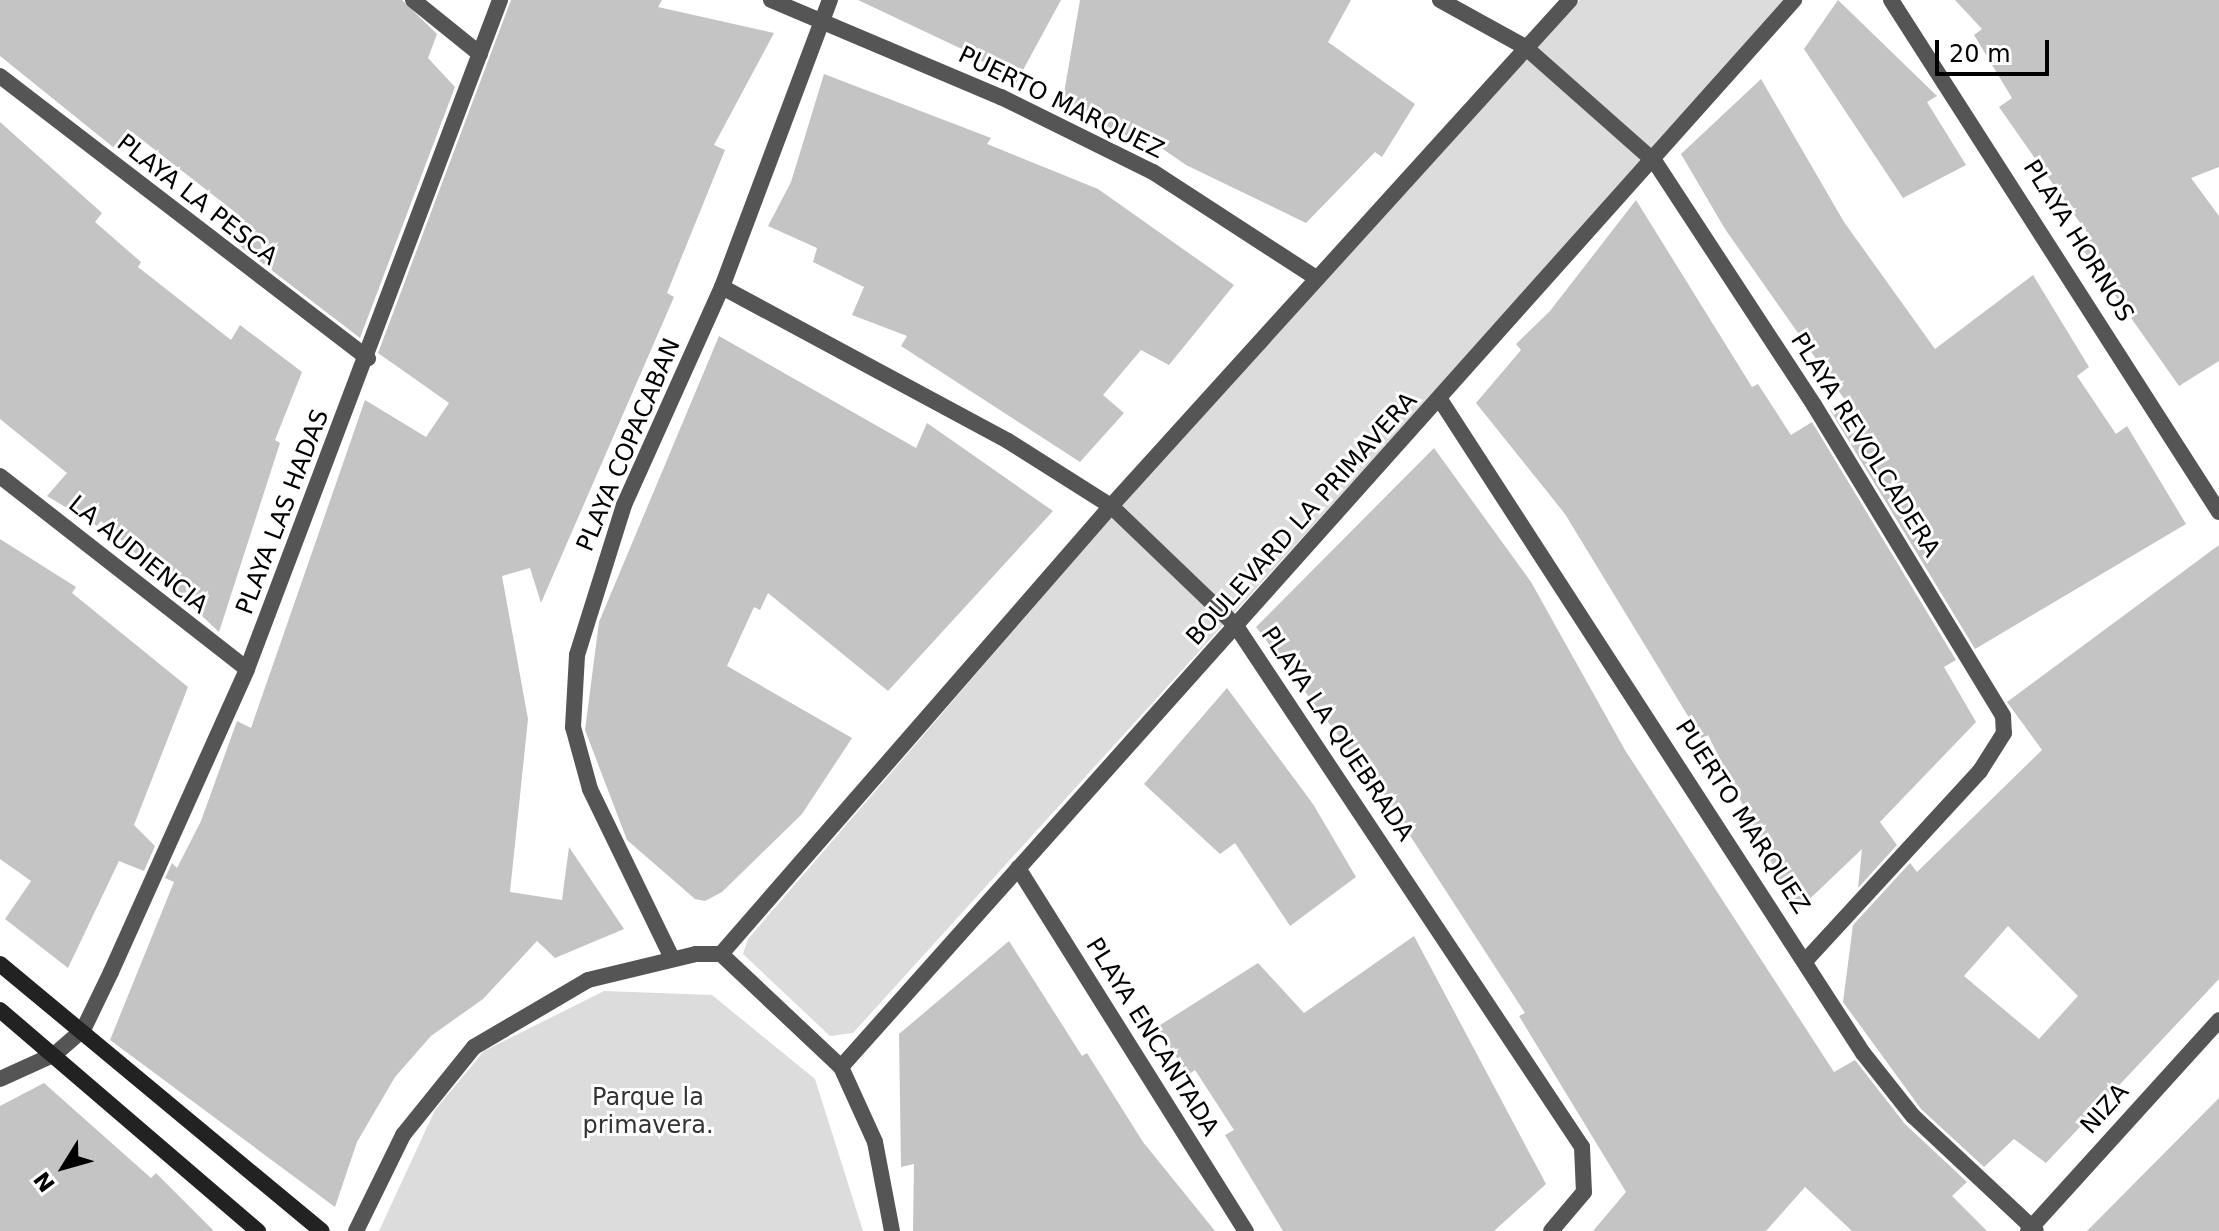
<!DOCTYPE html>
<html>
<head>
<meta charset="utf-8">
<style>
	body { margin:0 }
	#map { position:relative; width:2219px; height:1231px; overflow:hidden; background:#fff; font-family:"DejaVu Sans",sans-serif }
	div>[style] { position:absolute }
	.green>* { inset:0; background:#dcdcdc }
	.building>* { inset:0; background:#c4c4c4 }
	.street>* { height:16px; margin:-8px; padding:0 8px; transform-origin:8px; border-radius:8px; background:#555 }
	.secondary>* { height:16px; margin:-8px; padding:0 8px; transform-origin:8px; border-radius:8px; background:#222 }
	span { translate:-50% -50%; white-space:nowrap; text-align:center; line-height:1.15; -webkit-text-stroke:6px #fff; paint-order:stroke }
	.street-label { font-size:24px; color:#000 }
	.park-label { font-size:24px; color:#333 }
	.north { position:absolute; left:24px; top:1127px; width:80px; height:80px; -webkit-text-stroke:6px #fff; paint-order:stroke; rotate:233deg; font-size:22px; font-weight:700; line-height:32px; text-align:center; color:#000 }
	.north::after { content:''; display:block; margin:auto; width:28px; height:36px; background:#000; clip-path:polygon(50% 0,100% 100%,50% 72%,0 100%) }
	.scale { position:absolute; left:1935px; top:40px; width:114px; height:36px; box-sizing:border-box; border:4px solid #000; border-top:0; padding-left:10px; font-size:24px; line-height:28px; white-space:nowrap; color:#000; -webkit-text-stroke:6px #fff; paint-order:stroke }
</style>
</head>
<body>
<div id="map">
	<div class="green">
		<i style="clip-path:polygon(1580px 0,1790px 0,853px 1033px,830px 1036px,743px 954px,748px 939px,1119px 508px)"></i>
		<i style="clip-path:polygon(604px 991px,712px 995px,815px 1079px,863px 1231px,379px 1231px,435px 1110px,484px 1051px)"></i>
	</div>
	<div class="building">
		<i style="clip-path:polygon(0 0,402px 0,437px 34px,428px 58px,455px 87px,360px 338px,227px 236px,240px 216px,132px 132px,118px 151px,0 56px)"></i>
		<i style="clip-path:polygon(511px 0,662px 0,658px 7px,774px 33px,714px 145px,725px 150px,667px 293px,674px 297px,541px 603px,530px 568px,502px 576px,528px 719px,510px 892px,562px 900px,569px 847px,624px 929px,555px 958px,537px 941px,483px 999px,431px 1036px,395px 1077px,357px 1142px,335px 1207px,110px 1040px,174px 882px,165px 878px,172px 863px,177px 868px,201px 821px,237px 721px,251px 728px,365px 400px,426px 437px,449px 403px,378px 353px)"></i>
		<i style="clip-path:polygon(858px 0,1061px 0,1016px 83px,966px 51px)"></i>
		<i style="clip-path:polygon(1080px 0,1351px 0,1328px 42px,1415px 104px,1382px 157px,1375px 152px,1306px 223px,1186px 165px,1147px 138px,1144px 144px,1062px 105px)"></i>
		<i style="clip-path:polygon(1838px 0,1937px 96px,1927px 102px,1966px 165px,1903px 198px,1804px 49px)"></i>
		<i style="clip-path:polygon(1955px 0,2219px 0,2219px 167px,2191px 178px,2219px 216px,2219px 361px,2179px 386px,2079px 244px,2090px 237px,1999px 107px,2012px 98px,1974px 35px,1982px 29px)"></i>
		<i style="clip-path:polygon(824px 74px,991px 138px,987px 144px,1098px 189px,1234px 285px,1169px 365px,1141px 350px,1103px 395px,1124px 413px,1080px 462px,901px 346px,907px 336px,852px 315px,864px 287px,813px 262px,817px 248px,768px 226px,791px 182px)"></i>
		<i style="clip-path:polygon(1761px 79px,1844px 222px,1935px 349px,2033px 275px,2089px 367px,2077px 376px,2116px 434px,2127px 426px,2186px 524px,1975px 649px,1830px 410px,1845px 400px,1725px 229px,1681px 154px)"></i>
		<i style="clip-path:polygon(0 122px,102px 213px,95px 222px,141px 262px,138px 267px,231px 340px,240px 325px,302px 372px,275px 440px,280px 443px,219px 632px,101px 521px,97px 526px,47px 496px,67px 473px,0 419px)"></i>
		<i style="clip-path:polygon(1636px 200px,1752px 387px,1758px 384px,1791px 435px,1812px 422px,1956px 660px,1944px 667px,1976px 722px,1880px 822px,1897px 845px,1858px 888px,1862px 849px,1796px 912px,1708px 735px,1702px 739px,1565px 514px,1476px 403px,1521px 350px,1516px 344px,1550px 311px)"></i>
		<i style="clip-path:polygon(719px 336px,916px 448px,927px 423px,1053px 511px,888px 691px,768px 593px,760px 610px,754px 607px,727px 666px,852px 738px,802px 814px,722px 892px,705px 901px,695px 899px,627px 840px,585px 730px,599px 622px)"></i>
		<i style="clip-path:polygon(1434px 448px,1531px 582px,1625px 750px,1834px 1072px,1855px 1060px,1905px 1124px,1967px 1182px,1952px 1196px,1987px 1231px,1852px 1231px,1805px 1187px,1766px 1231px,1593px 1231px,1626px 1192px,1519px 1016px,1525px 1013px,1385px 797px,1256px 627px)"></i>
		<i style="clip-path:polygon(0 539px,76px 587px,72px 593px,188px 687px,134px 825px,155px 846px,144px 871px,119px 861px,68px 968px,5px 919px,31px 881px,0 859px)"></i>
		<i style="clip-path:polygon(evenodd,2219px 545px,2219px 979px,2046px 1163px,2014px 1139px,1984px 1167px,1921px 1109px,1843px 1002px,1853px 925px,1910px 863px,1917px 872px,2042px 750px,2007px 702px,2219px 545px,2008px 926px,2078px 996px,2039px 1039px,1964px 976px,2008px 926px)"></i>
		<i style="clip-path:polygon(1227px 688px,1313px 804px,1356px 877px,1290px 926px,1235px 843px,1220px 854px,1144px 784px)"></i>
		<i style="clip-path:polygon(1414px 936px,1546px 1184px,1494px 1231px,1283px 1231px,1225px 1135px,1234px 1130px,1195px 1070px,1188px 1075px,1157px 1027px,1258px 963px,1304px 1013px)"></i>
		<i style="clip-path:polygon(1009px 941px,1082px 1056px,1087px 1053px,1143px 1142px,1215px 1231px,913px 1231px,914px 1164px,901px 1167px,899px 1034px)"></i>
		<i style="clip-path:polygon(44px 1083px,151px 1178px,156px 1173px,214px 1231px,0 1231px,0 1106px)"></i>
		<i style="clip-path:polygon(2219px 1098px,2219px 1231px,2087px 1231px)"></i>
	</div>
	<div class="street">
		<i style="left:413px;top:0;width:86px;rotate:38.9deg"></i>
		<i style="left:771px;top:0;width:250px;rotate:22.9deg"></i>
		<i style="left:1001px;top:97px;width:169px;rotate:26.3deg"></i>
		<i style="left:1153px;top:172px;width:194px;rotate:33deg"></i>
		<i style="left:1440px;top:0;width:97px;rotate:28.9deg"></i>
		<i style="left:1525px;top:47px;width:174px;rotate:41.5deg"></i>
		<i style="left:1655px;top:162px;width:290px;rotate:56.8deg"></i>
		<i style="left:1814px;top:405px;width:364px;rotate:58.7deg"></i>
		<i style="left:2003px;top:716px;width:17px;rotate:87deg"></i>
		<i style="left:2004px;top:733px;width:45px;rotate:122.3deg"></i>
		<i style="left:1980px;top:771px;width:255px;rotate:132.6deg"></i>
		<i style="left:1891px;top:0;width:608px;rotate:57.36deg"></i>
		<i style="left:0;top:76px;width:464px;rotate:37.5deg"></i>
		<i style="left:722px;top:287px;width:325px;rotate:28.3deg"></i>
		<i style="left:1008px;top:441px;width:122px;rotate:32.3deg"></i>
		<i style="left:1111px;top:506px;width:173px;rotate:43.8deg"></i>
		<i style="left:1236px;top:626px;width:625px;rotate:56.41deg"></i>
		<i style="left:1582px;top:1147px;width:45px;rotate:87.5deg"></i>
		<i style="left:1584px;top:1192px;width:51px;rotate:130.2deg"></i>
		<i style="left:1441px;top:401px;width:777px;rotate:57.09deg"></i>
		<i style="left:1863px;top:1053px;width:80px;rotate:51.6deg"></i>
		<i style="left:1913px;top:1116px;width:168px;rotate:43.1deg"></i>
		<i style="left:0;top:476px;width:313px;rotate:38deg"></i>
		<i style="left:1018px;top:868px;width:429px;rotate:57.9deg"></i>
		<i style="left:721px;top:954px;width:594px;rotate:-48.96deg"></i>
		<i style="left:1111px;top:506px;width:683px;rotate:-47.79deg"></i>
		<i style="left:671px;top:956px;width:186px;rotate:-115.9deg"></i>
		<i style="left:590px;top:789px;width:64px;rotate:-105.3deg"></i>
		<i style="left:573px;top:727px;width:72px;rotate:-86.8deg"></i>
		<i style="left:577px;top:655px;width:157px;rotate:-72.6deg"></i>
		<i style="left:624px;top:505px;width:239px;rotate:-65.8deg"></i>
		<i style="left:722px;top:287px;width:307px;rotate:-69.4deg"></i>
		<i style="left:841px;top:1067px;width:1431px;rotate:-48.23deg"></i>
		<i style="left:0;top:1079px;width:60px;rotate:-24.4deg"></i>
		<i style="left:55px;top:1054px;width:37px;rotate:-41deg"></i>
		<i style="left:83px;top:1030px;width:64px;rotate:-64.2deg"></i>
		<i style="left:111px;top:972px;width:332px;rotate:-65.8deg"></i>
		<i style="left:247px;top:669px;width:715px;rotate:-69.28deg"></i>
		<i style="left:356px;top:1231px;width:107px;rotate:-63.9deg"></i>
		<i style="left:403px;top:1135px;width:113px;rotate:-51.1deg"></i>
		<i style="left:474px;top:1047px;width:132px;rotate:-30.4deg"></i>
		<i style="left:588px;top:980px;width:111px;rotate:-13.5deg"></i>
		<i style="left:696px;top:954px;width:25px"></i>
		<i style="left:721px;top:954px;width:165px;rotate:43.3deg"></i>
		<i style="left:841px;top:1067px;width:82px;rotate:65.6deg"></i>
		<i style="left:875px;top:1142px;width:91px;rotate:79.2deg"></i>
		<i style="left:2028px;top:1231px;width:285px;rotate:-47.8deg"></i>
	</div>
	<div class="secondary">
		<i style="left:0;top:964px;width:418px;rotate:39.7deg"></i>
		<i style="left:0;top:1010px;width:340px;rotate:40.6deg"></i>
	</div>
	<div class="street-label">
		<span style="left:1061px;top:103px;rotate:26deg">PUERTO MARQUEZ</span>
		<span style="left:197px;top:200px;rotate:38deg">PLAYA LA PESCA</span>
		<span style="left:2078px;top:241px;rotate:58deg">PLAYA HORNOS</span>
		<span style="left:629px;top:445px;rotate:-67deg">PLAYA COPACABAN</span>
		<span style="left:1865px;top:445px;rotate:58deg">PLAYA REVOLCADERA</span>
		<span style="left:283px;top:512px;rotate:-69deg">PLAYA LAS HADAS</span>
		<span style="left:1302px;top:519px;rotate:-48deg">BOULEVARD LA PRIMAVERA</span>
		<span style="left:138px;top:555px;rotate:39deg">LA AUDIENCIA</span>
		<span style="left:1337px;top:734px;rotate:56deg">PLAYA LA QUEBRADA</span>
		<span style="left:1742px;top:817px;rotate:57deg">PUERTO MARQUEZ</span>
		<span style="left:1152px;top:1037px;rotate:58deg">PLAYA ENCANTADA</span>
		<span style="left:2105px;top:1109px;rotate:-48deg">NIZA</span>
	</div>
	<div class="park-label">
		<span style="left:648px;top:1112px">Parque la<br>primavera.</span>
	</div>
	<div class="north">N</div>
	<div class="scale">20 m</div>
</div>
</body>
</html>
